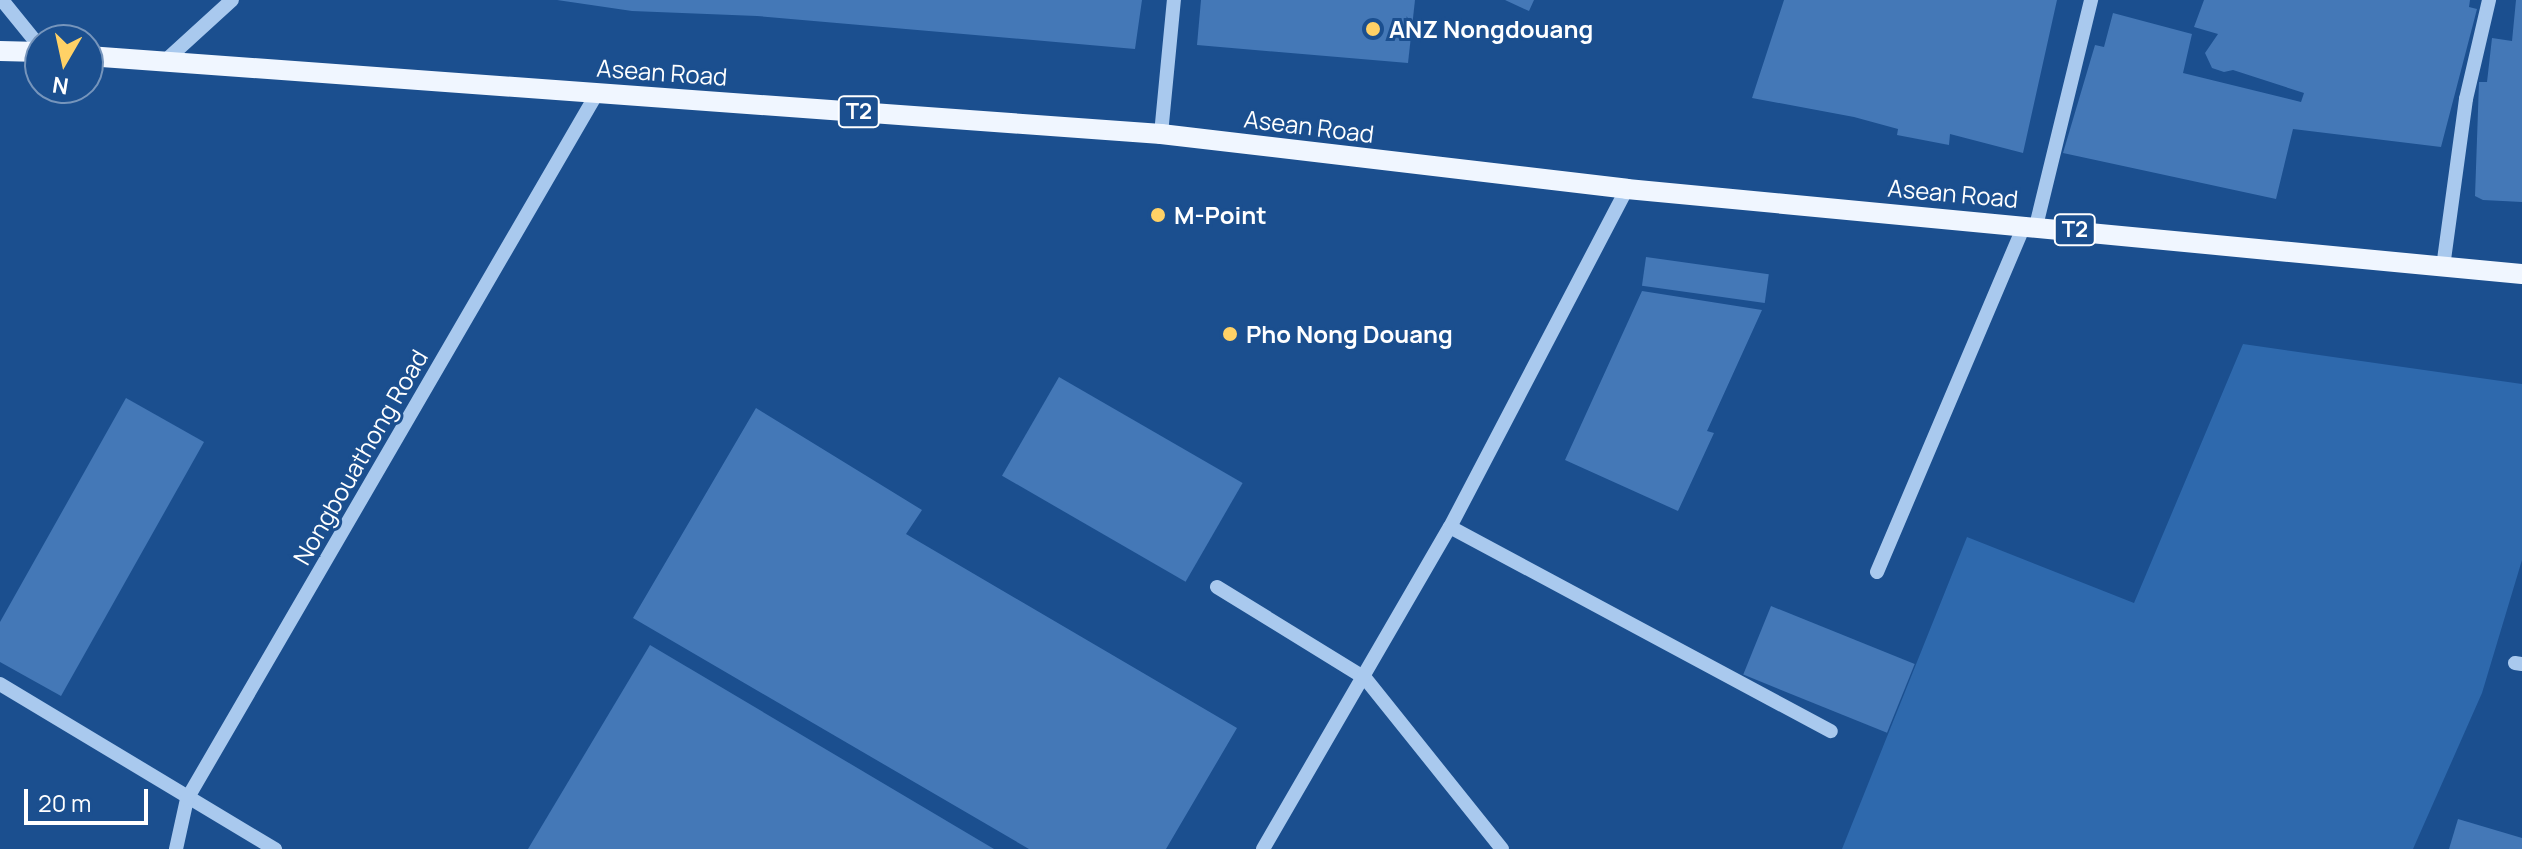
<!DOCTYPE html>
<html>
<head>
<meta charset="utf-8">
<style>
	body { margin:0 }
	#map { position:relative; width:2522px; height:849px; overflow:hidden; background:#1b4f8f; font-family:Manrope,sans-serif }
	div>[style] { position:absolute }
	.green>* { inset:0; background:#2e69ad }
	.building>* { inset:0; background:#4478b7; transform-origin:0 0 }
	.minor>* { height:14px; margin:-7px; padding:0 7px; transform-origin:7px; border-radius:7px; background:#a9c9ee }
	.major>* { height:20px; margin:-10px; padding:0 10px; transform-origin:10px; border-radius:10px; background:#f0f6ff }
	.dots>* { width:22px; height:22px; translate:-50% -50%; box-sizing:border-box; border:4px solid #1b4f8f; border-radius:50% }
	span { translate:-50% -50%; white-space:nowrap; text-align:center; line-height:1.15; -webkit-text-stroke:6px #1b4f8f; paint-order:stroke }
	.shield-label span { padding:2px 6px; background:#1b4f8f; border:2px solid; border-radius:6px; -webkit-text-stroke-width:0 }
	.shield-label { font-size:22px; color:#fff; font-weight:700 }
	.poi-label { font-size:24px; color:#fff; font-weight:700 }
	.left { translate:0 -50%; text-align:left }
	.street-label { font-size:24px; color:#fff }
	.north { position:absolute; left:24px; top:24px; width:80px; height:80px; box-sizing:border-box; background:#1b4f8f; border:2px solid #7695bc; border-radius:50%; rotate:189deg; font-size:22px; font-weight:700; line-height:32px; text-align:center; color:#fff }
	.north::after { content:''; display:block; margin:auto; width:28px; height:36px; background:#ffd166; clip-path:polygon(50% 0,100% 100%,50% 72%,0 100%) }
	.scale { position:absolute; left:24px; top:789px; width:124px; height:36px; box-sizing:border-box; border:4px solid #fff; border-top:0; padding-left:10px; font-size:24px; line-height:28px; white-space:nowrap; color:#fff; -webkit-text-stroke:6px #1b4f8f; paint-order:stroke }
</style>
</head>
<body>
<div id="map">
	<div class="green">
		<i style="clip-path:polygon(2243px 344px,2522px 384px,2522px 560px,2482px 693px,2413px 849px,1842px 849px,1967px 537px,2134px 603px)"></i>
	</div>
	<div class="building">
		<i style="clip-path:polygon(557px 0,1142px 0,1135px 49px,757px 16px,632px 11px)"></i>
		<i style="clip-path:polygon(1201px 0,1415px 0,1408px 63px,1197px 45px)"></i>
		<i style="clip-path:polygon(1505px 0,1534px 0,1529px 11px)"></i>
		<i style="clip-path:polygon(1784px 0,2057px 0,2023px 153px,1950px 134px,1949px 145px,1897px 135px,1898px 129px,1854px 117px,1752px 98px)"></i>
		<i style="clip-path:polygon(2204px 0,2470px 0,2469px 7px,2477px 9px,2441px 147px,2293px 129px,2276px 199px,2063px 153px,2095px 45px,2104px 47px,2113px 13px,2192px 34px,2183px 73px,2301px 102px,2304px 93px,2233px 70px,2224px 72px,2212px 68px,2205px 53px,2218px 34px,2194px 27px)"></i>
		<i style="clip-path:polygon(2516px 0,2522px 0,2522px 202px,2483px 200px,2475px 196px,2479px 82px,2487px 82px,2492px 38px,2512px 41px)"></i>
		<i style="left:1646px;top:257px;width:124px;height:29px;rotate:8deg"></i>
		<i style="clip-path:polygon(1642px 291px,1762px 310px,1707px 431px,1714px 433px,1678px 511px,1565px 460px)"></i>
		<i style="left:1059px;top:377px;width:212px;height:114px;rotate:30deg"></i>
		<i style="clip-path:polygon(126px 398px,204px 442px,61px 696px,0 662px,0 622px)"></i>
		<i style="clip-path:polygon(756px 408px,922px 510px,906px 534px,1237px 728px,1166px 849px,1029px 849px,633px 618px)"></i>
		<i style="left:1771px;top:606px;width:155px;height:74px;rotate:22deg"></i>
		<i style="clip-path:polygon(650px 645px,994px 849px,528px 849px)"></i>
		<i style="clip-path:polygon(2458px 819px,2522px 838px,2522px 849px,2449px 849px)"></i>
	</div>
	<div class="minor">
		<i style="left:2px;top:0;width:60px;rotate:51deg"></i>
		<i style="left:164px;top:62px;width:92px;rotate:-42.4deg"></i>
		<i style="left:1161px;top:134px;width:135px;rotate:-84.5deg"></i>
		<i style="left:2036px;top:226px;width:233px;rotate:-76.3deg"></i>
		<i style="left:2443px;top:267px;width:170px;rotate:-82.2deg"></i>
		<i style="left:2466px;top:99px;width:102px;rotate:-76.9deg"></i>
		<i style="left:1450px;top:527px;width:432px;rotate:28.2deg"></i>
		<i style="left:1877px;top:572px;width:377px;rotate:-67deg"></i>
		<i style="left:1217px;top:587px;width:174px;rotate:31.6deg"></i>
		<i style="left:1365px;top:678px;width:219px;rotate:51.3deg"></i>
		<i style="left:2515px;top:663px;width:7px;rotate:8deg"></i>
		<i style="left:0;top:684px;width:321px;rotate:31deg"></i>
		<i style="left:176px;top:849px;width:51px;rotate:-77.6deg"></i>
		<i style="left:187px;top:799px;width:816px;rotate:-59.85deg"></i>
		<i style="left:1263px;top:849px;width:372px;rotate:-59.9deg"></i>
		<i style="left:1450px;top:527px;width:382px;rotate:-62.4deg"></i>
	</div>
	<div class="major">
		<i style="left:0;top:51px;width:40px;rotate:1.4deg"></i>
		<i style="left:88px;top:56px;width:1076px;rotate:4.16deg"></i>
		<i style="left:1161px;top:134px;width:469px;rotate:6.7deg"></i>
		<i style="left:1627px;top:189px;width:899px;rotate:5.43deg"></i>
	</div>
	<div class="dots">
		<i style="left:1373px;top:29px;background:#ffd166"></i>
		<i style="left:1158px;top:215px;background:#ffd166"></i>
		<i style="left:1230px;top:334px;background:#ffd166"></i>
	</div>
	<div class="shield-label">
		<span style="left:859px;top:112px">T2</span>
		<span style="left:2075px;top:230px">T2</span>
	</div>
	<div class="poi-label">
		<span class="left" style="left:1389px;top:29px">ANZ Nongdouang</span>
		<span class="left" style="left:1174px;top:215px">M-Point</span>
		<span class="left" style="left:1246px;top:334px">Pho Nong Douang</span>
	</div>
	<div class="street-label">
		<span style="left:662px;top:72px;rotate:4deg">Asean Road</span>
		<span style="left:1309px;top:126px;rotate:7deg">Asean Road</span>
		<span style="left:1953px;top:193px;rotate:5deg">Asean Road</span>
		<span style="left:360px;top:457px;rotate:-60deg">Nongbouathong Road</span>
	</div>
	<div class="north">N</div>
	<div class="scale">20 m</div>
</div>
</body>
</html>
